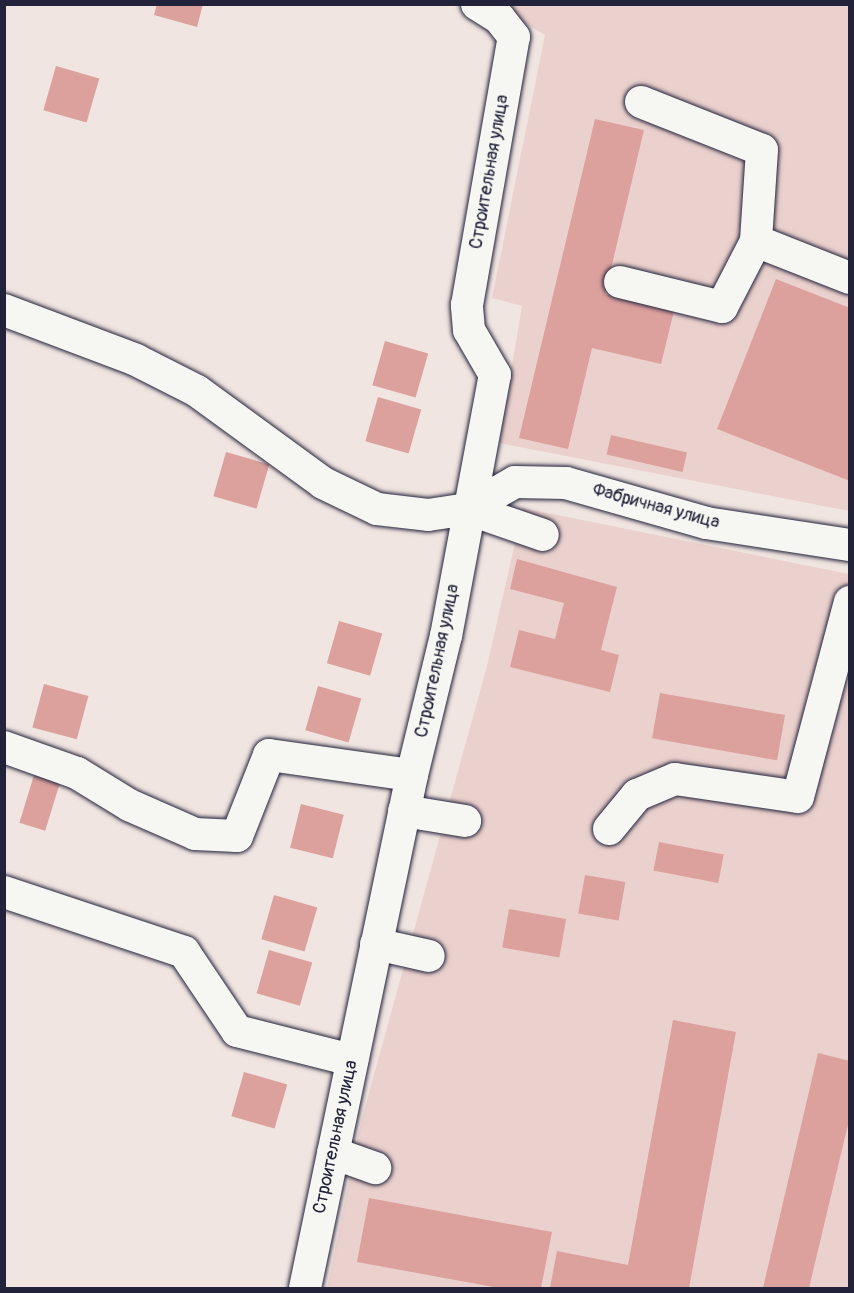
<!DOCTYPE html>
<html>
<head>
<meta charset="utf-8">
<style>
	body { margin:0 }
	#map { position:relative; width:854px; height:1293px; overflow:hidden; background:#f1e5e1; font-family:Pangolin,sans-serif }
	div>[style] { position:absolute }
	.built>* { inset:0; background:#ebd1cd }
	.building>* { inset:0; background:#dca19d; transform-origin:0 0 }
	.roads { filter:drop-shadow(0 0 2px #22223b) drop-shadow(0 0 2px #22223b) }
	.minor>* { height:32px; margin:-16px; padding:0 16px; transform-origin:16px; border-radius:16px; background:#f6f6f2 }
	span { translate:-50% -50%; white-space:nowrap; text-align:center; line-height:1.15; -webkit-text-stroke:6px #f6f6f2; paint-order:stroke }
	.street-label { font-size:18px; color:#22223b }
	.frame { position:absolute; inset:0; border:6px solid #22223b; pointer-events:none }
</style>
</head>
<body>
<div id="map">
	<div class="built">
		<i style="clip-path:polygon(495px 5px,849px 5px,849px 511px,499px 443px,522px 306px,492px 298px,545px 35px)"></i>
		<i style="clip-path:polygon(523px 508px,849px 574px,849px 1288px,327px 1288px,362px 1118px,487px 666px)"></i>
	</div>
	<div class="building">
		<i style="clip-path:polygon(157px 4px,203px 4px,197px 27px,154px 15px)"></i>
		<i style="left:56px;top:66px;width:45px;height:46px;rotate:16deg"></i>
		<i style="clip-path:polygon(595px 119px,644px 130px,605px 294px,674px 311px,661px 364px,592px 348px,568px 449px,519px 438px)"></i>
		<i style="clip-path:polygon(776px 279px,850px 308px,850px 481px,717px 429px)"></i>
		<i style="left:385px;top:341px;width:45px;height:46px;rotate:16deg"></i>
		<i style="left:378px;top:397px;width:45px;height:46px;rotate:16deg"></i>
		<i style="left:611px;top:435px;width:78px;height:20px;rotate:13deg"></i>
		<i style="left:226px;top:452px;width:45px;height:46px;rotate:16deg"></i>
		<i style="clip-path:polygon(517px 559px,617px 587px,601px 650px,619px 655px,610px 692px,510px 667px,519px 630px,555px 639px,564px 603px,510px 589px)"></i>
		<i style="left:339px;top:621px;width:45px;height:44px;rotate:16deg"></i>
		<i style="left:44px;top:684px;width:46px;height:45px;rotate:15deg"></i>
		<i style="left:318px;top:686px;width:45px;height:46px;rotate:16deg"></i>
		<i style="left:660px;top:693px;width:127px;height:46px;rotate:10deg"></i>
		<i style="left:34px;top:775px;width:27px;height:50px;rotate:17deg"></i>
		<i style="left:301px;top:804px;width:44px;height:45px;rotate:14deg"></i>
		<i style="left:659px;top:842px;width:66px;height:29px;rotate:11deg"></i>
		<i style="left:585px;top:875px;width:41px;height:39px;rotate:10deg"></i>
		<i style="left:274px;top:895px;width:45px;height:46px;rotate:16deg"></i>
		<i style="left:509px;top:909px;width:58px;height:39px;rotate:10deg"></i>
		<i style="left:269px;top:950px;width:45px;height:45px;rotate:16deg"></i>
		<i style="clip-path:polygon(673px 1020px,736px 1032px,689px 1288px,550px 1288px,557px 1251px,628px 1265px)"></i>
		<i style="clip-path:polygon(818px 1053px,850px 1061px,850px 1116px,809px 1288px,763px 1288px)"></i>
		<i style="left:244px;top:1072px;width:45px;height:46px;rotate:16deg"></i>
		<i style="clip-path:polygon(369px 1198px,552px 1232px,541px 1288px,499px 1288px,357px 1262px)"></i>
	</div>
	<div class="roads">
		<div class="minor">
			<i style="left:641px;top:102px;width:130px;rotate:21.6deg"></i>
			<i style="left:762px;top:150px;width:91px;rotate:93.8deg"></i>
			<i style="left:756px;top:241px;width:101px;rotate:21.5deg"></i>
			<i style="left:620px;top:282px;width:105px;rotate:13.8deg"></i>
			<i style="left:722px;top:307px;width:74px;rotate:-62.7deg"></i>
			<i style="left:4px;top:310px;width:141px;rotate:20.7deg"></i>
			<i style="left:136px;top:360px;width:68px;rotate:26.9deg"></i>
			<i style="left:197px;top:391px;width:156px;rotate:36.1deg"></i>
			<i style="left:323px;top:483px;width:60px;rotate:25.7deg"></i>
			<i style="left:377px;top:509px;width:51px;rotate:6.7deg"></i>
			<i style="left:428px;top:515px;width:40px;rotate:-8.5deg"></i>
			<i style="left:468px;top:509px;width:54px;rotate:-29.9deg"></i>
			<i style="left:515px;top:482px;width:51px;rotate:1.1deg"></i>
			<i style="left:566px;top:483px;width:146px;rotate:15.9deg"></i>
			<i style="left:706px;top:523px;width:146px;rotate:8.7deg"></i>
			<i style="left:468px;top:509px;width:79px;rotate:19.1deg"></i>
			<i style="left:4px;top:747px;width:77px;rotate:19.6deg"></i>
			<i style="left:77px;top:773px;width:61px;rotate:31.6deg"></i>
			<i style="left:129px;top:805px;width:72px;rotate:23.7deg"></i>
			<i style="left:195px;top:834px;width:42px;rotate:2.7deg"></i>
			<i style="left:237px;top:836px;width:87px;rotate:-68.4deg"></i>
			<i style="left:269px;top:755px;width:144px;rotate:8deg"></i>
			<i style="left:404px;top:811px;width:62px;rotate:9.3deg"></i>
			<i style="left:609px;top:829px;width:44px;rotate:-50.5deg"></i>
			<i style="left:637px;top:795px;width:41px;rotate:-22.8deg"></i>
			<i style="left:675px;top:779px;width:124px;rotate:8.3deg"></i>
			<i style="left:798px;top:797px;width:202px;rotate:-75.1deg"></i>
			<i style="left:4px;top:892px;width:190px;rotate:18.4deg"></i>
			<i style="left:184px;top:952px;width:95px;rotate:56.1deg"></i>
			<i style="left:237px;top:1031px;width:119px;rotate:14.2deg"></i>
			<i style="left:376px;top:944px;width:54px;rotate:12.8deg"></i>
			<i style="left:333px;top:1153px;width:45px;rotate:19.7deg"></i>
			<i style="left:305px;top:1288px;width:524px;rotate:-78.22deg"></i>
			<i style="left:412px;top:775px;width:143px;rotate:-76.3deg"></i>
			<i style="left:446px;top:636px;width:266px;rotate:-79.4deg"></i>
			<i style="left:495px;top:375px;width:52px;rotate:-120deg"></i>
			<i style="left:469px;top:330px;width:25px;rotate:-95deg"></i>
			<i style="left:467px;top:305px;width:272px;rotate:-80.1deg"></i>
			<i style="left:514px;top:37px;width:24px;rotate:-128deg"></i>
			<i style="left:499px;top:18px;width:26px;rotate:-148deg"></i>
		</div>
	</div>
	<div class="street-label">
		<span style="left:490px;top:172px;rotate:-80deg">Строительная улица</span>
		<span style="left:656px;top:507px;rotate:15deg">Фабричная улица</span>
		<span style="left:438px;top:661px;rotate:-78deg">Строительная улица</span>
		<span style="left:336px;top:1137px;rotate:-78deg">Строительная улица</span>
	</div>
	<div class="frame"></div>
</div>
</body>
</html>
